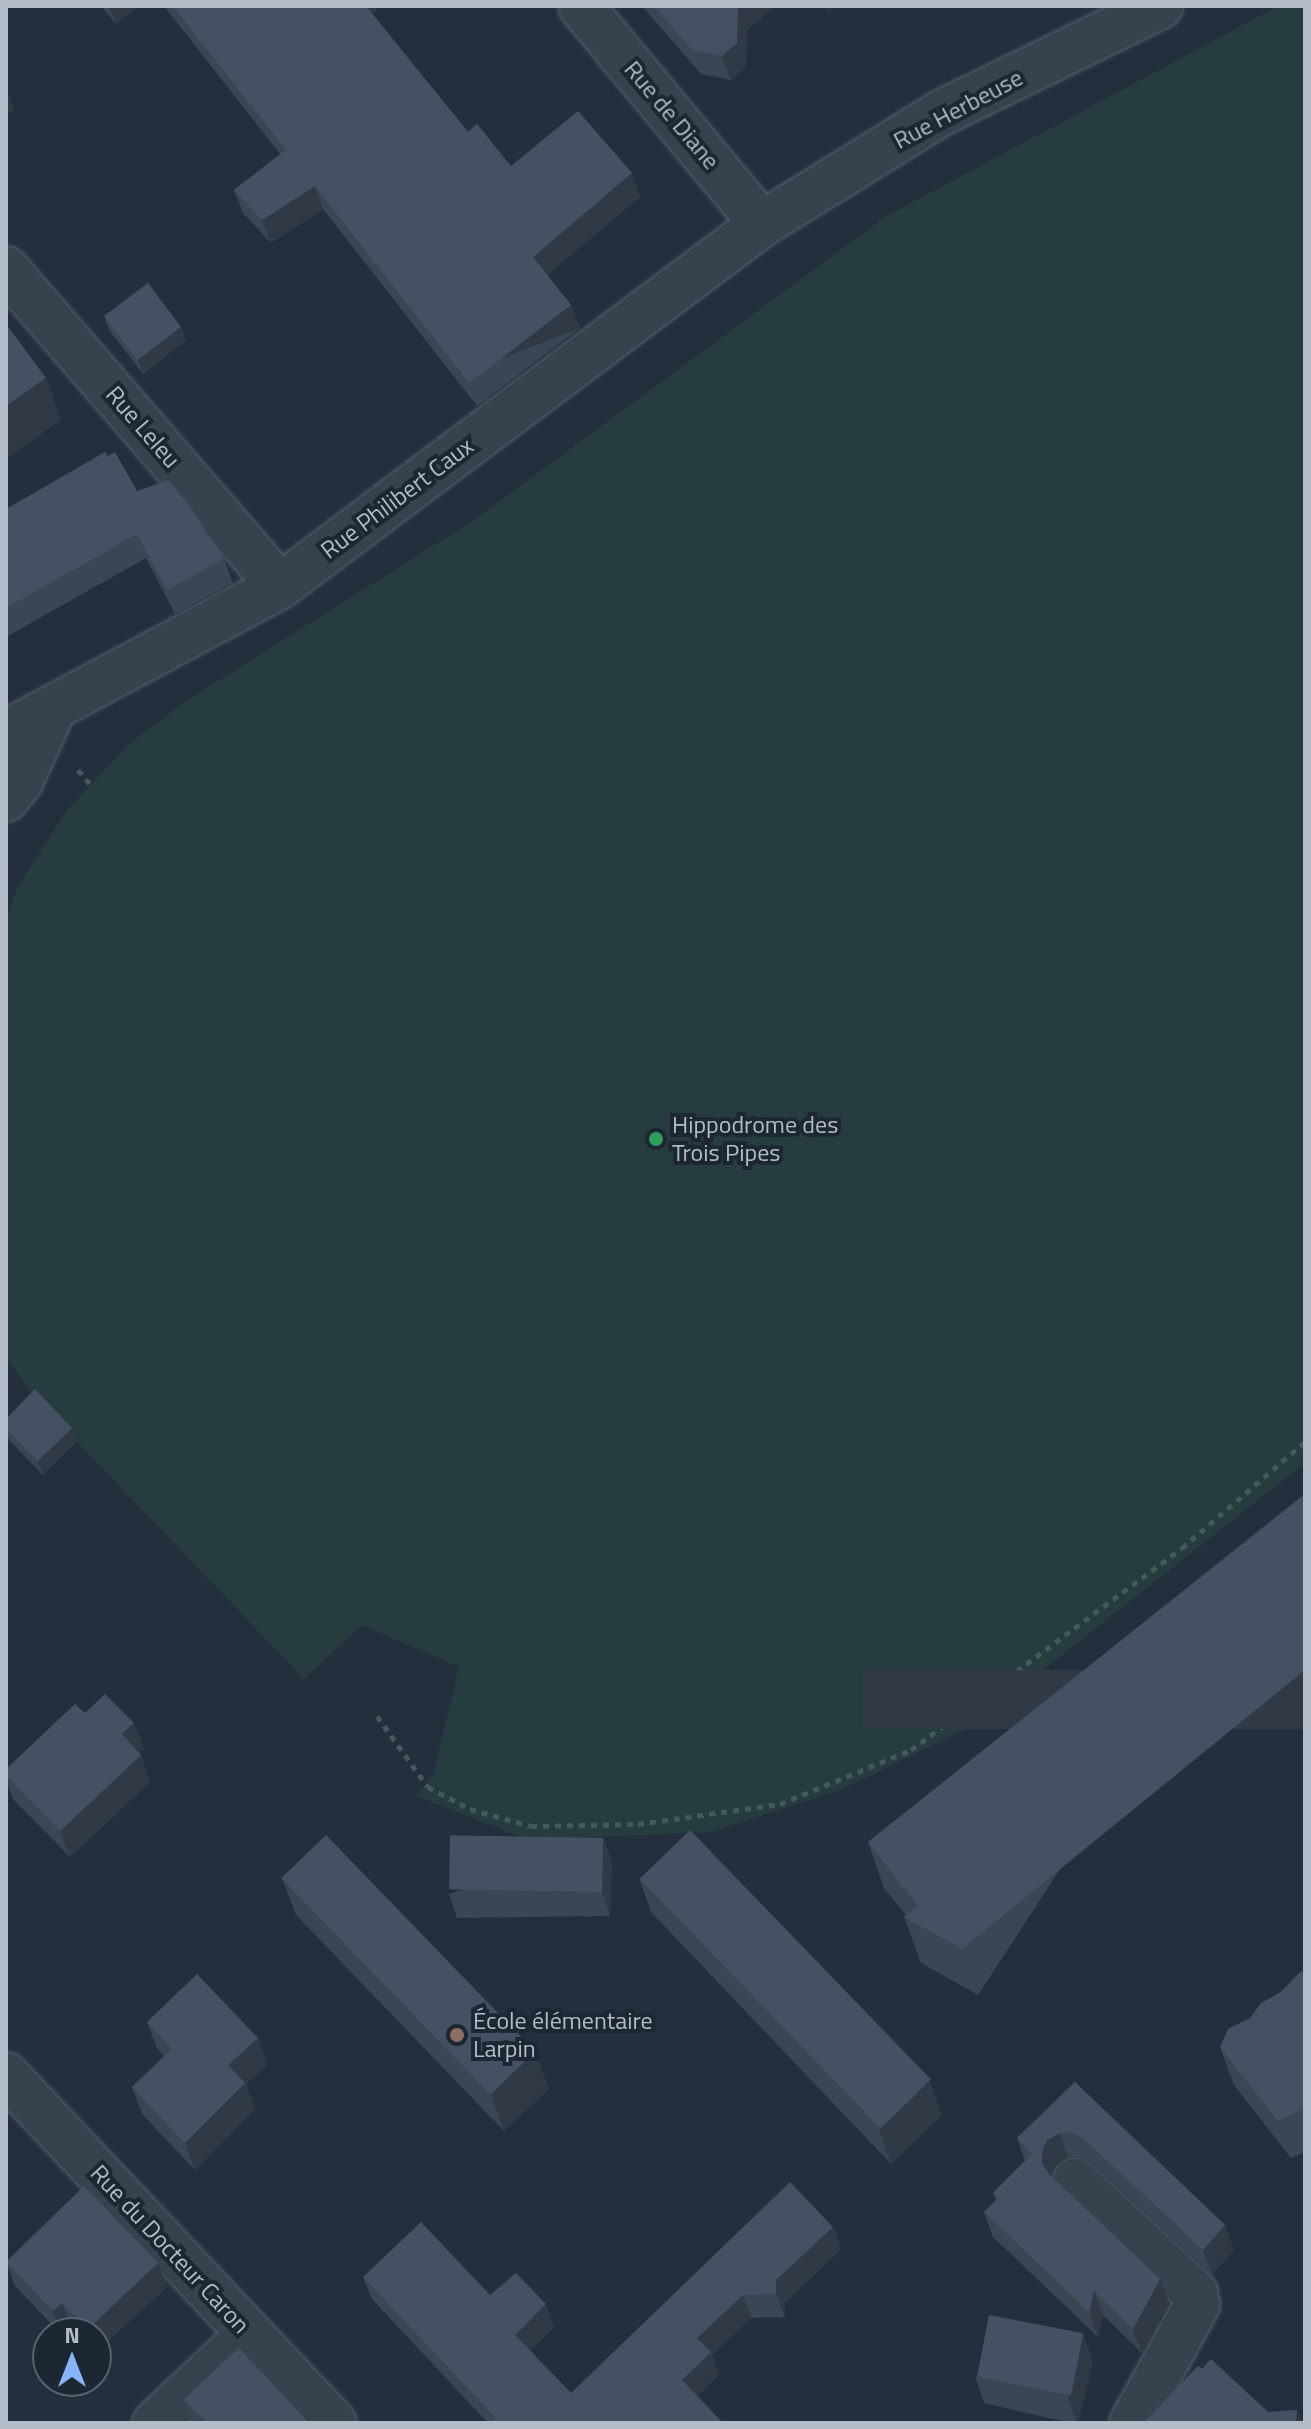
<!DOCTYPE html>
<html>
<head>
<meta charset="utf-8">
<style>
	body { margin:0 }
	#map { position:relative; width:1311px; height:2429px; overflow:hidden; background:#242f3e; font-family:"Titillium Web",sans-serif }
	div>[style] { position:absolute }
	.green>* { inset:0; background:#263c3f }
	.path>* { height:5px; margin-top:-2.5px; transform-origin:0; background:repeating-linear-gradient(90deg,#44595c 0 6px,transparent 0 12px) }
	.roads { filter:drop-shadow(0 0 2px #565f6c) drop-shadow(0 0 2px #565f6c) }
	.minor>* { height:44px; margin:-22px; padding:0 22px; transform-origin:22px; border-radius:22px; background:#38414e }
	.wall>* { inset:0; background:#3b4654 }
	.shaded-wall>* { inset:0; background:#303945; transform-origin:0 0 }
	.building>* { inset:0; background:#455162; transform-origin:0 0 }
	.dots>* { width:22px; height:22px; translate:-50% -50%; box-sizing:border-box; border:4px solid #1d2633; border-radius:50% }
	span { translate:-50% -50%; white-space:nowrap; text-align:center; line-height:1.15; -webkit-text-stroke:8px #1d2633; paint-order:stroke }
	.street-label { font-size:24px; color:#b4bcc9 }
	.poi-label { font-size:24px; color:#b4bcc9 }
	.left { translate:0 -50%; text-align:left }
	.frame { position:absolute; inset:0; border:8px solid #b4bcc9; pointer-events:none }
	.north { position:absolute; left:32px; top:2317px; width:80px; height:80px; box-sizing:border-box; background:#1d2633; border:2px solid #59626f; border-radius:50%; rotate:0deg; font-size:22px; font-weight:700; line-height:32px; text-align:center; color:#b4bcc9 }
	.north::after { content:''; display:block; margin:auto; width:28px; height:36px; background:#8ab4f8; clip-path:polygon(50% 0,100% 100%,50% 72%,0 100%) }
</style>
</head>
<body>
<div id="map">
	<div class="green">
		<i style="clip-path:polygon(1278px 6px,1305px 6px,1305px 1463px,971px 1727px,843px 1789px,712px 1832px,529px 1840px,416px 1796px,433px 1775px,459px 1667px,362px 1625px,304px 1679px,40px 1403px,6px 1358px,6px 921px,17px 888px,67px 810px,130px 743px,186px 701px,471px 522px,885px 217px)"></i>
	</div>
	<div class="path">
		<i style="left:78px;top:770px;width:20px;rotate:49deg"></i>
		<i style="left:377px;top:1716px;width:87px;rotate:54.3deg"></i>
		<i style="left:428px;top:1787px;width:47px;rotate:27.6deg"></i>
		<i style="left:470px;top:1809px;width:63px;rotate:15.6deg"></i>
		<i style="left:531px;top:1826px;width:107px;rotate:-1.1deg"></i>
		<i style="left:638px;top:1824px;width:143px;rotate:-8deg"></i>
		<i style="left:780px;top:1804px;width:142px;rotate:-22.4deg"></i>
		<i style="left:911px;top:1750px;width:338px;rotate:-36.7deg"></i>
		<i style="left:1182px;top:1548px;width:162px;rotate:-40.8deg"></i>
	</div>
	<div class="roads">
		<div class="minor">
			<i style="left:581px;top:6px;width:283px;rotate:50.3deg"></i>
			<i style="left:6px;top:269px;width:419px;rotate:49.2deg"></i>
			<i style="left:6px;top:733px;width:311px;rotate:-28.2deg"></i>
			<i style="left:280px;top:586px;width:603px;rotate:-36.91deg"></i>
			<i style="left:762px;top:224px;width:211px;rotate:-31.8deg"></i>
			<i style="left:941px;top:113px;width:244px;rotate:-26deg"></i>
			<i style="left:6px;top:799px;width:22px;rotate:-51deg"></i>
			<i style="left:20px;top:782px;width:82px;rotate:-65.6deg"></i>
			<i style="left:6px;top:2075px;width:478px;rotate:46.7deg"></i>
			<i style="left:1075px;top:2181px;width:164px;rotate:43deg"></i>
			<i style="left:1195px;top:2293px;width:12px;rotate:81deg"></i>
			<i style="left:1197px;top:2305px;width:135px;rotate:118.8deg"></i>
			<i style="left:155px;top:2423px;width:130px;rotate:-43.1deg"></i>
		</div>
	</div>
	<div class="wall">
		<i style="clip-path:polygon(101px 6px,138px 6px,116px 24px)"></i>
		<i style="clip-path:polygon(164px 6px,376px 6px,377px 9px,372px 14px,468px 132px,511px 166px,640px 197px,547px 275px,571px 305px,580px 328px,477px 406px,323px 209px,271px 243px,243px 213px,234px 190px,280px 154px)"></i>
		<i style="clip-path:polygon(642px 6px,775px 6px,747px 30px,746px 67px,731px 80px,701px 74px)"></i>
		<i style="clip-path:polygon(104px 316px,186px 340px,143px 374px,109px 330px)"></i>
		<i style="clip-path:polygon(137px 491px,224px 559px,233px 583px,175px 614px,146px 558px,6px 637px,6px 509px)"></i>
		<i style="clip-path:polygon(6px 1419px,72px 1428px,77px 1441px,43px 1475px,6px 1437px)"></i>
		<i style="clip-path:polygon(1305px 1494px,978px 1995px,921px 1963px,904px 1917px,906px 1915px,884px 1888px,868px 1842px)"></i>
		<i style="clip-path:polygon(85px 1713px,144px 1749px,139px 1753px,150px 1782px,70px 1857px,13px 1799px,6px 1780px,6px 1769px)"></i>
		<i style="clip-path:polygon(603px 1838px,612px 1862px,610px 1916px,457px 1918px,449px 1894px)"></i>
		<i style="clip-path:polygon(282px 1878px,549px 2089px,504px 2131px,296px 1915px)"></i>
		<i style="clip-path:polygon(639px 1878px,942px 2115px,891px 2164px,651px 1912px)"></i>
		<i style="clip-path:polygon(1305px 1971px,1305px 2152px,1291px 2158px,1234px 2085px,1220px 2047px,1250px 2018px)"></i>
		<i style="clip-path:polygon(147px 2022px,258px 2038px,267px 2065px,246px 2084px,255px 2109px,195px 2170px,142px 2114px,132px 2087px,164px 2056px,157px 2048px)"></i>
		<i style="clip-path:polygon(1075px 2082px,1234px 2250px,1212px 2275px,1091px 2162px,1080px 2157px,1068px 2157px,1056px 2165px,1051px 2176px,1169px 2303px,1142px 2353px,1103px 2315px,1098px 2337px,993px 2237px,984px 2212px,996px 2200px,993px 2193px,1025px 2161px,1017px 2138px)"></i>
		<i style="clip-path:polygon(833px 2227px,841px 2249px,785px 2303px,785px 2317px,751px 2318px,712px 2355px,719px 2375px,697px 2396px,723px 2423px,488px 2423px,372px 2299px,363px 2277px,490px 2295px,554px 2327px,530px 2351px,571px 2393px)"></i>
		<i style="clip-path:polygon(6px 2262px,158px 2263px,167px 2287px,96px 2352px,96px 2333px,78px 2333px,71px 2326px,63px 2333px,60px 2333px,15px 2286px)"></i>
		<i style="clip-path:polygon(1093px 2360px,1078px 2423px,1070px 2423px,984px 2403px,975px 2376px)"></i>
		<i style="clip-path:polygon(184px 2399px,309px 2423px,194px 2423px)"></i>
	</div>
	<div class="shaded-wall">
		<i style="clip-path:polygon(109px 6px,138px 6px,116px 24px)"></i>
		<i style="clip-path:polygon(361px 6px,376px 6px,377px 9px,366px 19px)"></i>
		<i style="clip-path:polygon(738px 6px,775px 6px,747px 30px,746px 67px,731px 80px,722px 56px)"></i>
		<i style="clip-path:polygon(826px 6px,835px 6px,828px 12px)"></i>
		<i style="clip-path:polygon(6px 87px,14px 109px,6px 116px)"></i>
		<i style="clip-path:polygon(632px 173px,640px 197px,541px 280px,533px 257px)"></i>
		<i style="clip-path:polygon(315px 186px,323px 209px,271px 243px,262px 220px)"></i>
		<i style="left:571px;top:305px;width:25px;height:128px;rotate:69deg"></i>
		<i style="clip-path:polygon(181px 327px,186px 340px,143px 374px,138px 360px)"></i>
		<i style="clip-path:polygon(46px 378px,61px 420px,6px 459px,6px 406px)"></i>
		<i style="clip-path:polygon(72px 1428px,77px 1441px,43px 1475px,38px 1461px)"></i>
		<i style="left:1305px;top:1670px;width:59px;height:442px;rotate:90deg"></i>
		<i style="clip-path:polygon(134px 1723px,144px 1749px,132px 1760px,122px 1734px)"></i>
		<i style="clip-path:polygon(141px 1755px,150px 1782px,70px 1857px,60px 1831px)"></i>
		<i style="clip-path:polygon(603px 1838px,612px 1862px,610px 1916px,602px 1892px)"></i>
		<i style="clip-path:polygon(258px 2038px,267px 2065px,246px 2084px,255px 2109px,195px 2170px,185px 2143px,228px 2065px)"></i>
		<i style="clip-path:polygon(535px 2051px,549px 2089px,504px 2131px,490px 2093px)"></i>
		<i style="clip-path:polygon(930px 2081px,942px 2115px,891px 2164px,879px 2129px)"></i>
		<i style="clip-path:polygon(1060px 2133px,1068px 2157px,1056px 2165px,1051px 2176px,1051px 2188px,1042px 2163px,1042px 2152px,1047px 2140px)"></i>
		<i style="clip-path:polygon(1225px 2225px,1234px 2250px,1212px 2275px,1203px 2250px)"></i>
		<i style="clip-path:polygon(833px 2227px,841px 2249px,785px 2303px,785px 2317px,776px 2294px,776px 2280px)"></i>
		<i style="clip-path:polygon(158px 2263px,167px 2287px,96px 2352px,96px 2333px,90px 2333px,88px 2329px)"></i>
		<i style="clip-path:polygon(1160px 2279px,1169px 2303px,1142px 2353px,1133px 2329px)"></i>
		<i style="clip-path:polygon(1094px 2291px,1103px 2315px,1098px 2337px,1089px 2312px)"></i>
		<i style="clip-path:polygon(743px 2295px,751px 2318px,712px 2355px,719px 2375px,690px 2403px,682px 2380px,697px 2338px)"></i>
		<i style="clip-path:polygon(62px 2303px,71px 2326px,63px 2333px,61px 2333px,53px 2311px)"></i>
		<i style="clip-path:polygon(546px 2304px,554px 2327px,523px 2358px,515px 2335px)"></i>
		<i style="clip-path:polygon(1083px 2334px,1093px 2360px,1078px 2423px,1077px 2423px,1068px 2399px)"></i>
		<i style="clip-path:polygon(1297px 2410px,1302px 2423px,1296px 2423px)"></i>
	</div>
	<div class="building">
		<i style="clip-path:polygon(173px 6px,366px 6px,468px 132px,477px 124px,511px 166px,578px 111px,632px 173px,533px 257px,571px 305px,469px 383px,315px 186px,262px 220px,234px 190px,286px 150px)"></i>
		<i style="clip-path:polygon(654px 6px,738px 6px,737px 43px,722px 56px,692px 50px)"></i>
		<i style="left:148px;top:283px;width:55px;height:55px;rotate:53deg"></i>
		<i style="clip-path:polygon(6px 324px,46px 378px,6px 406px)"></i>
		<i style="clip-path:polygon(105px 452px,108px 456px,115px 452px,137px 491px,168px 480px,189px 505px,224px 559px,167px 590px,137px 534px,6px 608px,6px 509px)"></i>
		<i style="clip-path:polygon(35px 1389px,72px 1428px,38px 1461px,6px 1429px,6px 1419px)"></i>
		<i style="clip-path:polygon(1305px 1494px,1305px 1670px,962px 1949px,904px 1917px,918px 1906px,868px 1842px)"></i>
		<i style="clip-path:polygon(105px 1694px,134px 1723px,122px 1734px,141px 1755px,60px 1831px,6px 1775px,6px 1769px,75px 1704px,85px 1713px)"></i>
		<i style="left:690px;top:1830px;width:347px;height:70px;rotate:46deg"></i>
		<i style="left:326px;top:1835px;width:301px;height:62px;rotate:46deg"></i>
		<i style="left:603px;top:1838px;width:54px;height:153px;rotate:91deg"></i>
		<i style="clip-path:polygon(1305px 1971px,1305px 2108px,1278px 2121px,1220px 2047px,1228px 2029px,1250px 2018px,1261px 2003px,1281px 1992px,1300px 1972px)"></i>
		<i style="clip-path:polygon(197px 1974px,258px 2038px,228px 2065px,245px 2083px,185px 2143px,132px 2087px,172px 2049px,147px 2022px)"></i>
		<i style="clip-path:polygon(1075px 2082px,1225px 2225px,1203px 2250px,1083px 2138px,1071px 2132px,1060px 2133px,1047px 2140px,1042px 2152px,1042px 2163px,1049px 2174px,1160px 2279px,1133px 2329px,1094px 2291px,1089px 2312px,984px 2212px,998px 2198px,993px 2193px,1032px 2154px,1017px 2138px)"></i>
		<i style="clip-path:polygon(790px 2182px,833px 2227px,776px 2280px,776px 2294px,743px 2295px,697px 2338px,711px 2352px,682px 2380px,723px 2423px,491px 2423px,496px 2418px,363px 2277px,421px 2222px,490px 2295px,516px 2273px,546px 2304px,515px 2335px,571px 2393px)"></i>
		<i style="clip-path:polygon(84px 2186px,158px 2263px,88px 2329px,62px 2303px,53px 2311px,6px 2262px)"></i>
		<i style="left:989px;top:2315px;width:96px;height:63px;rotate:11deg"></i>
		<i style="clip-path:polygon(239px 2348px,309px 2423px,208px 2423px,184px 2399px)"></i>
		<i style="clip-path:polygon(1211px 2359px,1268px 2412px,1297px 2410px,1296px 2423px,1143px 2423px,1198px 2366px,1202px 2369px)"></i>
	</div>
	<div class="dots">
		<i style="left:656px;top:1139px;background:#2e9e5b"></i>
		<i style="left:457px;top:2035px;background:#8d6e63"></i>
	</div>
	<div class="street-label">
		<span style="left:958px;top:109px;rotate:-28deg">Rue Herbeuse</span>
		<span style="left:672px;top:115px;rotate:50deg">Rue de Diane</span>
		<span style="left:143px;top:427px;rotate:49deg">Rue Leleu</span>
		<span style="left:397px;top:498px;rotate:-37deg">Rue Philibert Caux</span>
		<span style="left:170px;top:2249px;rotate:47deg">Rue du Docteur Caron</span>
	</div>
	<div class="poi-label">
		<span class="left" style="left:672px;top:1139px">Hippodrome des<br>Trois Pipes</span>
		<span class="left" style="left:473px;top:2035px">École élémentaire<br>Larpin</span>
	</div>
	<div class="frame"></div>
	<div class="north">N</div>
</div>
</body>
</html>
